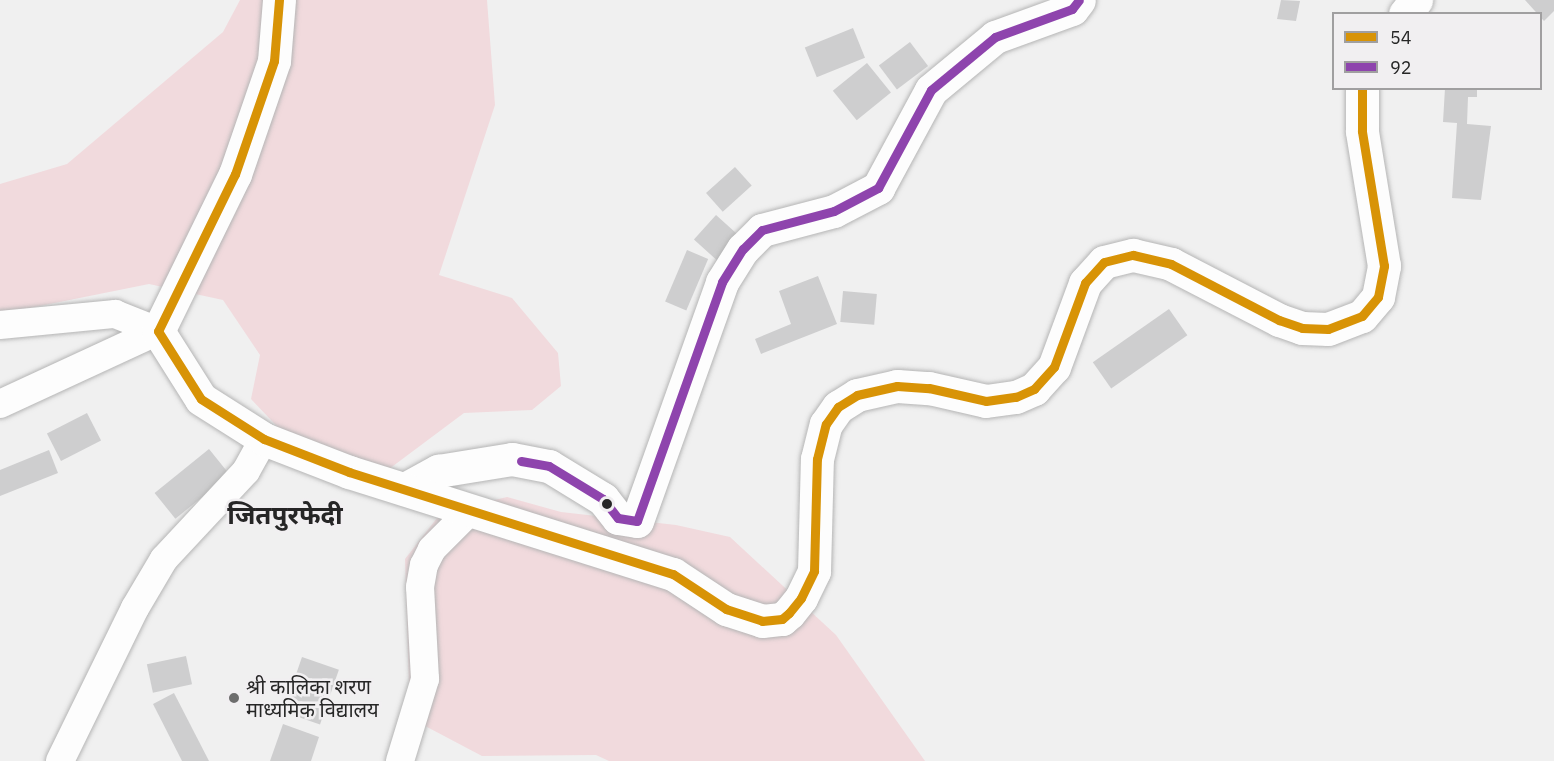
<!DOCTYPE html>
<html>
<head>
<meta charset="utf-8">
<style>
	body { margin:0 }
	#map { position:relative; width:1554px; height:761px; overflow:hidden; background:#f0f0f0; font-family:"IBM Plex Sans","Noto Sans Devanagari",sans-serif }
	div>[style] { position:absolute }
	.green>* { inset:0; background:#f1dadd }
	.building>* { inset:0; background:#cececf; transform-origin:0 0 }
	.roads { filter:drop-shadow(0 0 2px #b5b5b5) drop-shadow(0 0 2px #b5b5b5) }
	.street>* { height:28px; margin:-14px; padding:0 14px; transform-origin:14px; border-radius:14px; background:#fdfdfd }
	.secondary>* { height:33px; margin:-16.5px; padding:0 16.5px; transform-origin:16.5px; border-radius:16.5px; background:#fdfdfd }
	.primary>* { height:33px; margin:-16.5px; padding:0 16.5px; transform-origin:16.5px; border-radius:16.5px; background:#fdfdfd }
	.bus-1>* { height:9px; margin:-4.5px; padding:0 4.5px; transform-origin:4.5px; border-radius:4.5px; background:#d89306 }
	.bus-2>* { height:9px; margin:-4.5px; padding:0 4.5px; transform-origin:4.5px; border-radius:4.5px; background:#8e44ad }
	.dots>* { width:16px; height:16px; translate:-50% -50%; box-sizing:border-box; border:3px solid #f1eff1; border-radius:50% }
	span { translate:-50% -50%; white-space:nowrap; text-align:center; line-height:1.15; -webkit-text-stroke:5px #f1eff1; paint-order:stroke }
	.poi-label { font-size:20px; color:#262626 }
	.left { translate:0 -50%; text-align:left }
	.district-label { font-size:26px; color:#262626; font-weight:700 }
	.legend { position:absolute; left:1332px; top:12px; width:210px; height:78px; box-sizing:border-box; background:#f1eff1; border:2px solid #a09fa0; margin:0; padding:8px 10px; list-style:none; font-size:18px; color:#262626 }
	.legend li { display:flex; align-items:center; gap:12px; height:30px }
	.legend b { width:30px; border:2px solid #a09fa0 }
</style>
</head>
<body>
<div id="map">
	<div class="green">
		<i style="clip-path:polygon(240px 0,487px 0,495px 105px,439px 275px,512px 298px,558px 353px,561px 386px,532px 410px,464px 413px,385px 472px,316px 467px,251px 399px,260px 355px,223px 300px,149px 284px,0 314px,0 184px,67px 164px,223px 32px)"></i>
		<i style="clip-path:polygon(507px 497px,561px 512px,676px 525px,730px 537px,836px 635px,925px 761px,609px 761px,596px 755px,482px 756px,410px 718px,405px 559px,441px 513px)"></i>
	</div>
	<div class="building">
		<i style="clip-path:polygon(1281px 0,1300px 1px,1296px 21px,1277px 19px)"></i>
		<i style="clip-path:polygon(1525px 0,1554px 0,1554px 11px,1544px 21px)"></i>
		<i style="left:853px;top:28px;width:32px;height:52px;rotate:68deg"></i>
		<i style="left:910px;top:42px;width:30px;height:39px;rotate:53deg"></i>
		<i style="left:867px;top:63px;width:38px;height:44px;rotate:51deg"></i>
		<i style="clip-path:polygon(1445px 88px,1477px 88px,1477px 97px,1468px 97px,1467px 124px,1491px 126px,1481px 200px,1452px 198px,1457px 123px,1443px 122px)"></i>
		<i style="left:735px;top:167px;width:25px;height:39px;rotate:48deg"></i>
		<i style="left:716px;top:215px;width:31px;height:33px;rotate:42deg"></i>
		<i style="left:687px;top:250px;width:23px;height:56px;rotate:23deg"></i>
		<i style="clip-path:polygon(818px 276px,837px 324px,761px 354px,755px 339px,791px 324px,779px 291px)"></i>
		<i style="left:843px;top:291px;width:34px;height:31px;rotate:5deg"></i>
		<i style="left:1169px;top:309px;width:32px;height:93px;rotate:55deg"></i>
		<i style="left:87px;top:413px;width:31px;height:45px;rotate:63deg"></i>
		<i style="left:209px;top:449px;width:33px;height:70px;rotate:51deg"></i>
		<i style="clip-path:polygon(49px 450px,58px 473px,0 496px,0 470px)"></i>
		<i style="left:186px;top:656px;width:29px;height:40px;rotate:78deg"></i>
		<i style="left:302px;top:657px;width:39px;height:58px;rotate:19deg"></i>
		<i style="clip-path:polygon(174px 693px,209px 761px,182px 761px,153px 704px)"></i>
		<i style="clip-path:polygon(283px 724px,319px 737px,311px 761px,270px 761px)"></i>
	</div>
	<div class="roads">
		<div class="street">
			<i style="left:0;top:325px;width:116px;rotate:-5.5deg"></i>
			<i style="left:115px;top:314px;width:46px;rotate:21.6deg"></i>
			<i style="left:0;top:404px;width:174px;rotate:-24.8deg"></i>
			<i style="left:60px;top:761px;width:170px;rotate:-63.9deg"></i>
			<i style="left:135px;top:608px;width:57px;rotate:-59.4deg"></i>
			<i style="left:164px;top:559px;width:120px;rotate:-47deg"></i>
			<i style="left:246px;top:471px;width:37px;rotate:-61deg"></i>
			<i style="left:400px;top:761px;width:86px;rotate:-73deg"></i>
			<i style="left:425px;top:679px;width:92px;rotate:-93.1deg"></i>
			<i style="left:420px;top:587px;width:22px;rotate:-80deg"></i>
			<i style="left:424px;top:565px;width:18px;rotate:-63deg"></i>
			<i style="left:432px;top:549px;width:55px;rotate:-45deg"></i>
		</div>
		<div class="secondary">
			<i style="left:405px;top:489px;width:38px;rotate:-29deg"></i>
			<i style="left:438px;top:471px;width:75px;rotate:-9.2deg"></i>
			<i style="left:512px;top:459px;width:38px;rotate:11deg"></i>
			<i style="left:549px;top:466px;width:63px;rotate:31.4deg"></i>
			<i style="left:603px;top:499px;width:24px;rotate:52deg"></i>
			<i style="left:618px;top:518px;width:19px;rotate:9deg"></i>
			<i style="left:637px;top:521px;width:254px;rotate:-70.4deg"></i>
			<i style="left:722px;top:282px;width:39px;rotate:-58deg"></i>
			<i style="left:743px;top:249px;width:27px;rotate:-45deg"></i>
			<i style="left:762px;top:230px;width:74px;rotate:-14.8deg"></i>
			<i style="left:834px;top:211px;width:50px;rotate:-27.6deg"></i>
			<i style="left:878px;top:188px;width:111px;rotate:-61.6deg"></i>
			<i style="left:931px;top:90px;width:83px;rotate:-39.6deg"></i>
			<i style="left:995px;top:37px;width:82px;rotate:-20deg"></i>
			<i style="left:1072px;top:9px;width:11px;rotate:-52deg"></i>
		</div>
		<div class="primary">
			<i style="left:279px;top:0;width:61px;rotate:94.7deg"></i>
			<i style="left:274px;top:61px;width:120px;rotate:109deg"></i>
			<i style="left:235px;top:174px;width:175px;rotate:116.1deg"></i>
			<i style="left:158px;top:331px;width:80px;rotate:57.7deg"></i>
			<i style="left:201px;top:399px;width:75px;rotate:32.4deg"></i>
			<i style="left:264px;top:439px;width:91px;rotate:21.2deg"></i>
			<i style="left:349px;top:472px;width:340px;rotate:17.5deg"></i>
			<i style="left:673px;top:574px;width:64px;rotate:33.4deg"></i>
			<i style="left:726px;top:609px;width:38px;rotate:18deg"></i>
			<i style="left:762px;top:621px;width:20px;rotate:-6deg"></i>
			<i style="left:782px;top:619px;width:9px;rotate:-41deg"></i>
			<i style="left:789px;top:613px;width:19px;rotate:-51deg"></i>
			<i style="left:801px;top:598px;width:30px;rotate:-64deg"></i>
			<i style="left:814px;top:571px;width:112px;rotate:-88.5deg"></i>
			<i style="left:817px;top:459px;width:36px;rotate:-76deg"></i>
			<i style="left:826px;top:424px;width:21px;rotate:-55deg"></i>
			<i style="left:838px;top:407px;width:22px;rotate:-32deg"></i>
			<i style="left:857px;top:395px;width:41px;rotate:-12.7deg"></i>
			<i style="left:897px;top:386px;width:32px;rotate:4deg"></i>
			<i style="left:929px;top:388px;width:58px;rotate:12.8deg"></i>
			<i style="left:986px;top:401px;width:30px;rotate:-8deg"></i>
			<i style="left:1016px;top:397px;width:20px;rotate:-24deg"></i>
			<i style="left:1034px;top:389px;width:30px;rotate:-48deg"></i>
			<i style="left:1054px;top:367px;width:90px;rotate:-69.7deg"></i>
			<i style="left:1085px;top:283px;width:28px;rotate:-48deg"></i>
			<i style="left:1104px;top:262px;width:30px;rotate:-14deg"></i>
			<i style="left:1133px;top:255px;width:39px;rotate:13deg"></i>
			<i style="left:1171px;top:264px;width:122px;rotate:27.4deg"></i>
			<i style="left:1279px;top:320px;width:24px;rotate:19deg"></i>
			<i style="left:1302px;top:328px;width:26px;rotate:2deg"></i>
			<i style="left:1328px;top:329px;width:36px;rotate:-21deg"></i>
			<i style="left:1362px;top:316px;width:25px;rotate:-50deg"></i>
			<i style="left:1378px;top:297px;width:32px;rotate:-79deg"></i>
			<i style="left:1384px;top:266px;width:137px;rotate:-99.3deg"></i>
			<i style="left:1362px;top:131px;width:43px;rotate:-90deg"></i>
			<i style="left:1405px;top:14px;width:18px;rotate:-52deg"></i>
		</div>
	</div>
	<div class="bus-1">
		<i style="left:279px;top:0;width:61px;rotate:94.7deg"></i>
		<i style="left:274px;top:61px;width:120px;rotate:109deg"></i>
		<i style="left:235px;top:174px;width:175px;rotate:116.1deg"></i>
		<i style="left:158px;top:331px;width:80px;rotate:57.7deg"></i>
		<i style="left:201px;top:399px;width:75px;rotate:32.4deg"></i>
		<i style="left:264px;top:439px;width:91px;rotate:21.2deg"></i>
		<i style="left:349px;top:472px;width:340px;rotate:17.5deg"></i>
		<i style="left:673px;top:574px;width:64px;rotate:33.4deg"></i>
		<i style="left:726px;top:609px;width:38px;rotate:18deg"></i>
		<i style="left:762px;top:621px;width:20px;rotate:-6deg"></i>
		<i style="left:782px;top:619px;width:9px;rotate:-41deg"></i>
		<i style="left:789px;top:613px;width:19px;rotate:-51deg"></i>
		<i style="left:801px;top:598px;width:30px;rotate:-64deg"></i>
		<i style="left:814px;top:571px;width:112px;rotate:-88.5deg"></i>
		<i style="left:817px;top:459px;width:36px;rotate:-76deg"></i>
		<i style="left:826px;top:424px;width:21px;rotate:-55deg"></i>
		<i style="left:838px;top:407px;width:22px;rotate:-32deg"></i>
		<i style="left:857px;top:395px;width:41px;rotate:-12.7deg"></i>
		<i style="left:897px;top:386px;width:32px;rotate:4deg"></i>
		<i style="left:929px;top:388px;width:58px;rotate:12.8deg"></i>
		<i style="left:986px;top:401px;width:30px;rotate:-8deg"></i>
		<i style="left:1016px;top:397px;width:20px;rotate:-24deg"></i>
		<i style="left:1034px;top:389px;width:30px;rotate:-48deg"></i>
		<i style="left:1054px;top:367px;width:90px;rotate:-69.7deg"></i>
		<i style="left:1085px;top:283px;width:28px;rotate:-48deg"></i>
		<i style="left:1104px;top:262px;width:30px;rotate:-14deg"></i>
		<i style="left:1133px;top:255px;width:39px;rotate:13deg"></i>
		<i style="left:1171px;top:264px;width:122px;rotate:27.4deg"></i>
		<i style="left:1279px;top:320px;width:24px;rotate:19deg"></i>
		<i style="left:1302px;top:328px;width:26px;rotate:2deg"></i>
		<i style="left:1328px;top:329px;width:36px;rotate:-21deg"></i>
		<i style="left:1362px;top:316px;width:25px;rotate:-50deg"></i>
		<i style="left:1378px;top:297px;width:32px;rotate:-79deg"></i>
		<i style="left:1384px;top:266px;width:137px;rotate:-99.3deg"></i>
		<i style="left:1362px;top:131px;width:43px;rotate:-90deg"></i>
	</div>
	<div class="bus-2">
		<i style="left:521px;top:461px;width:28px;rotate:10deg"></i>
		<i style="left:549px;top:466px;width:63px;rotate:31.4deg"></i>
		<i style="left:603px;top:499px;width:24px;rotate:52deg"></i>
		<i style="left:618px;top:518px;width:19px;rotate:9deg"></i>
		<i style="left:637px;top:521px;width:254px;rotate:-70.4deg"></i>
		<i style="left:722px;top:282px;width:39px;rotate:-58deg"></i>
		<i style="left:743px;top:249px;width:27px;rotate:-45deg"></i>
		<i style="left:762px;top:230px;width:74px;rotate:-14.8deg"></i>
		<i style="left:834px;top:211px;width:50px;rotate:-27.6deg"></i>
		<i style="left:878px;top:188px;width:111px;rotate:-61.6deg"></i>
		<i style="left:931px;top:90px;width:83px;rotate:-39.6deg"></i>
		<i style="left:995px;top:37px;width:82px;rotate:-20deg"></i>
		<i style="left:1072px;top:9px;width:11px;rotate:-52deg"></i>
	</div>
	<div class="dots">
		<i style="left:607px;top:504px;background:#262626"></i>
		<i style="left:234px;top:698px;background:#6d6d6d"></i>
	</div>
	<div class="poi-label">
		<span class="left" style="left:246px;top:698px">श्री कालिका शरण<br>माध्यमिक विद्यालय</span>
	</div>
	<div class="district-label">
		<span style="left:285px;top:515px">जितपुरफेदी</span>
	</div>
	<ul class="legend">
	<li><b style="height:8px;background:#d89306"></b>54</li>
	<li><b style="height:8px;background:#8e44ad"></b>92</li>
	</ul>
</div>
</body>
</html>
